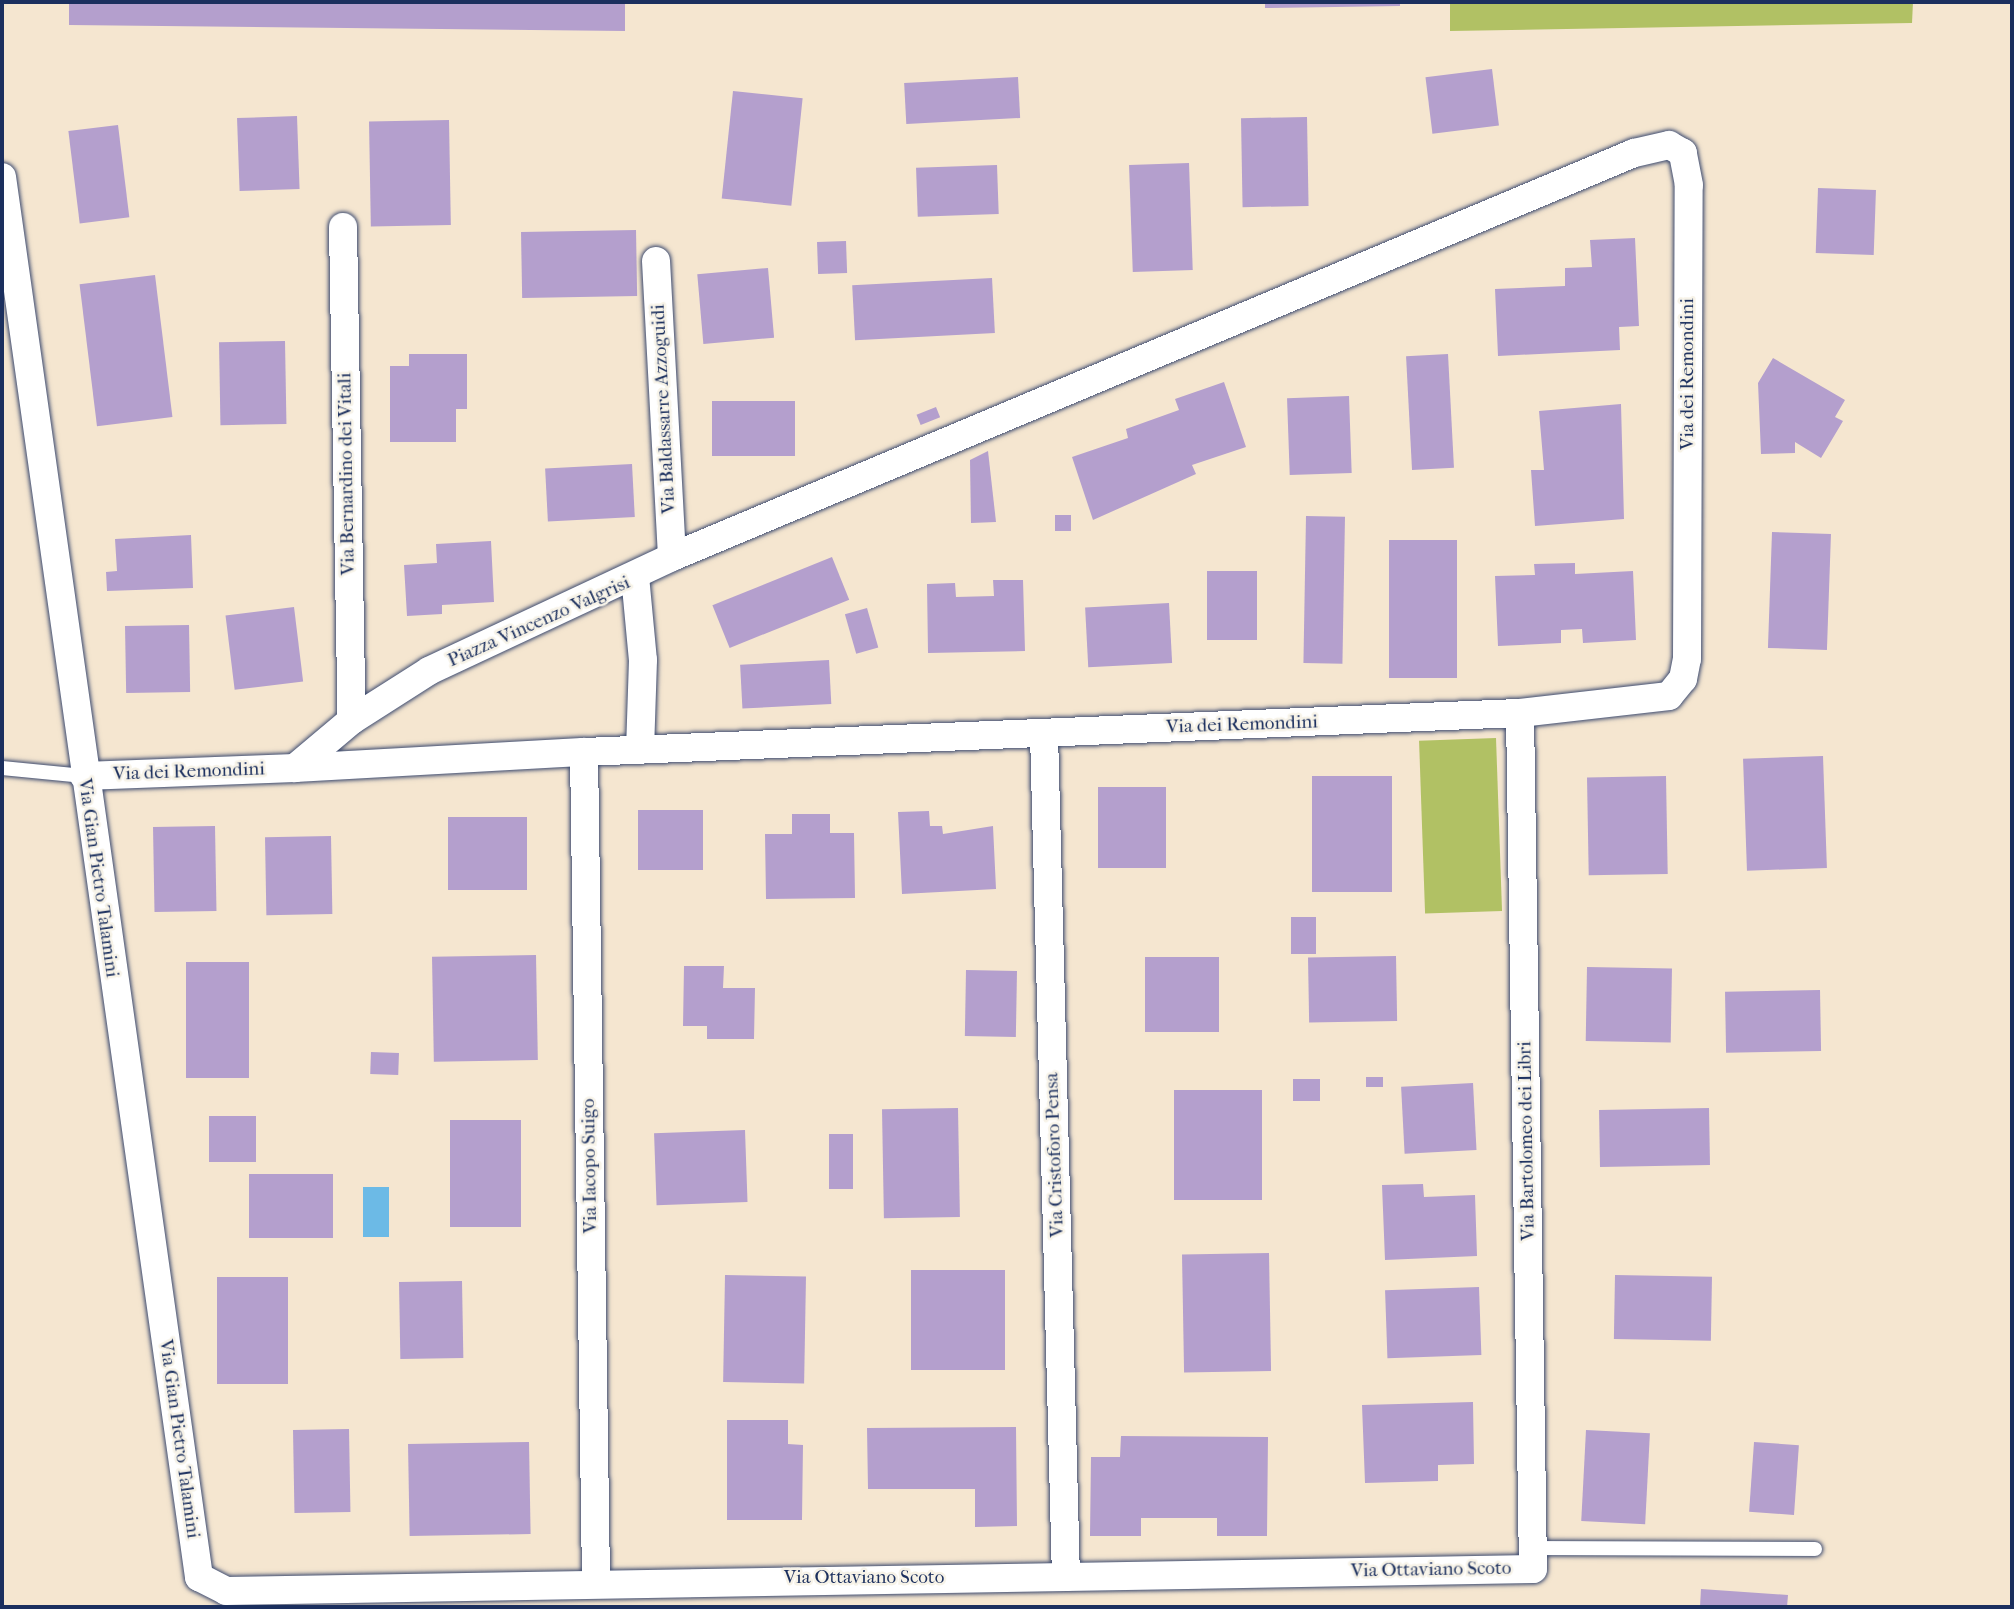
<!DOCTYPE html>
<html>
<head>
<meta charset="utf-8">
<style>
	body { margin:0 }
	#map { position:relative; width:2014px; height:1609px; overflow:hidden; background:#f5e6d0; font-family:"IM FELL French Canon",serif }
	div>[style] { position:absolute }
	.green>* { inset:0; background:#b1c164; transform-origin:0 0 }
	.water>* { inset:0; background:#6cbae6; transform-origin:0 0 }
	.building>* { inset:0; background:#b49fcd; transform-origin:0 0 }
	.roads { filter:drop-shadow(0 0 2px #3c4a6f) drop-shadow(0 0 2px #3c4a6f) }
	.service>* { height:14px; margin:-7px; padding:0 7px; transform-origin:7px; border-radius:7px; background:#fff }
	.minor>* { height:28px; margin:-14px; padding:0 14px; transform-origin:14px; border-radius:14px; background:#fff }
	span { translate:-50% -50%; white-space:nowrap; text-align:center; line-height:1.15; -webkit-text-stroke:5px #f7f3e8; paint-order:stroke }
	.street-label { font-size:19px; color:#1b2f5e }
	.frame { position:absolute; inset:0; border:4px solid #1b2f5e; pointer-events:none }
</style>
</head>
<body>
<div id="map">
	<div class="green">
		<i style="clip-path:polygon(1450px 2px,1913px 2px,1912px 23px,1450px 31px)"></i>
		<i style="left:1496px;top:738px;width:173px;height:77px;rotate:88deg"></i>
	</div>
	<div class="water">
		<i style="left:363px;top:1187px;width:26px;height:50px"></i>
	</div>
	<div class="building">
		<i style="clip-path:polygon(69px 2px,625px 2px,625px 31px,69px 25px)"></i>
		<i style="clip-path:polygon(1265px 2px,1400px 2px,1400px 6px,1265px 8px)"></i>
		<i style="left:1492px;top:69px;width:57px;height:67px;rotate:83deg"></i>
		<i style="left:1018px;top:77px;width:41px;height:114px;rotate:87deg"></i>
		<i style="left:733px;top:91px;width:70px;height:108px;rotate:6deg"></i>
		<i style="left:297px;top:116px;width:73px;height:60px;rotate:88deg"></i>
		<i style="left:1307px;top:117px;width:89px;height:66px;rotate:89deg"></i>
		<i style="left:449px;top:120px;width:105px;height:80px;rotate:89deg"></i>
		<i style="left:118px;top:125px;width:93px;height:50px;rotate:83deg"></i>
		<i style="left:1189px;top:163px;width:107px;height:60px;rotate:88deg"></i>
		<i style="left:997px;top:165px;width:49px;height:81px;rotate:88deg"></i>
		<i style="left:1818px;top:188px;width:58px;height:65px;rotate:2deg"></i>
		<i style="left:636px;top:230px;width:66px;height:115px;rotate:89deg"></i>
		<i style="clip-path:polygon(1635px 238px,1639px 326px,1619px 327px,1620px 350px,1498px 356px,1495px 289px,1565px 286px,1565px 268px,1592px 267px,1590px 240px)"></i>
		<i style="left:846px;top:241px;width:32px;height:29px;rotate:88deg"></i>
		<i style="left:768px;top:268px;width:70px;height:71px;rotate:85deg"></i>
		<i style="left:155px;top:275px;width:143px;height:76px;rotate:83deg"></i>
		<i style="left:992px;top:278px;width:55px;height:140px;rotate:87deg"></i>
		<i style="left:285px;top:341px;width:83px;height:66px;rotate:89deg"></i>
		<i style="clip-path:polygon(409px 354px,467px 354px,467px 409px,456px 409px,456px 442px,390px 442px,390px 366px,409px 366px)"></i>
		<i style="left:1448px;top:354px;width:114px;height:42px;rotate:87deg"></i>
		<i style="clip-path:polygon(1773px 358px,1845px 400px,1835px 417px,1843px 421px,1821px 458px,1795px 442px,1795px 453px,1761px 454px,1758px 383px)"></i>
		<i style="clip-path:polygon(1224px 382px,1246px 447px,1192px 465px,1196px 474px,1093px 520px,1072px 457px,1128px 438px,1126px 429px,1179px 410px,1175px 399px)"></i>
		<i style="left:1349px;top:396px;width:77px;height:62px;rotate:88deg"></i>
		<i style="left:712px;top:401px;width:83px;height:55px"></i>
		<i style="clip-path:polygon(1621px 404px,1624px 519px,1535px 526px,1531px 470px,1544px 470px,1539px 411px)"></i>
		<i style="left:936px;top:407px;width:11px;height:21px;rotate:68deg"></i>
		<i style="clip-path:polygon(988px 451px,996px 522px,971px 523px,970px 460px)"></i>
		<i style="left:632px;top:464px;width:53px;height:87px;rotate:87deg"></i>
		<i style="left:1055px;top:515px;width:16px;height:16px"></i>
		<i style="left:1306px;top:516px;width:39px;height:147px;rotate:1deg"></i>
		<i style="left:1772px;top:532px;width:59px;height:116px;rotate:2deg"></i>
		<i style="clip-path:polygon(191px 535px,193px 588px,107px 591px,106px 572px,117px 571px,115px 539px)"></i>
		<i style="left:1457px;top:540px;width:138px;height:68px;rotate:90deg"></i>
		<i style="clip-path:polygon(491px 541px,494px 602px,442px 605px,442px 614px,407px 616px,404px 565px,437px 563px,436px 544px)"></i>
		<i style="left:832px;top:557px;width:46px;height:129px;rotate:68deg"></i>
		<i style="clip-path:polygon(1575px 563px,1575px 574px,1633px 571px,1636px 640px,1583px 643px,1582px 629px,1561px 630px,1561px 643px,1498px 646px,1495px 576px,1535px 575px,1534px 564px)"></i>
		<i style="left:1207px;top:571px;width:50px;height:69px"></i>
		<i style="clip-path:polygon(993px 580px,1023px 580px,1025px 651px,928px 653px,927px 584px,955px 583px,956px 597px,994px 596px)"></i>
		<i style="left:1169px;top:603px;width:60px;height:84px;rotate:87deg"></i>
		<i style="left:294px;top:607px;width:75px;height:69px;rotate:83deg"></i>
		<i style="left:867px;top:608px;width:41px;height:23px;rotate:74deg"></i>
		<i style="left:189px;top:625px;width:67px;height:64px;rotate:89deg"></i>
		<i style="left:829px;top:660px;width:44px;height:89px;rotate:87deg"></i>
		<i style="left:1823px;top:756px;width:112px;height:80px;rotate:88deg"></i>
		<i style="left:1312px;top:776px;width:80px;height:116px"></i>
		<i style="left:1666px;top:776px;width:98px;height:79px;rotate:89deg"></i>
		<i style="left:1098px;top:787px;width:68px;height:81px"></i>
		<i style="left:638px;top:810px;width:65px;height:60px"></i>
		<i style="clip-path:polygon(929px 811px,930px 826px,942px 826px,943px 834px,993px 826px,996px 889px,902px 894px,898px 812px)"></i>
		<i style="clip-path:polygon(792px 814px,830px 814px,830px 833px,854px 833px,855px 898px,766px 899px,765px 834px,792px 834px)"></i>
		<i style="left:527px;top:817px;width:73px;height:79px;rotate:90deg"></i>
		<i style="left:215px;top:826px;width:85px;height:62px;rotate:89deg"></i>
		<i style="left:331px;top:836px;width:78px;height:66px;rotate:89deg"></i>
		<i style="left:1291px;top:917px;width:25px;height:37px"></i>
		<i style="left:536px;top:955px;width:105px;height:104px;rotate:89deg"></i>
		<i style="left:1396px;top:956px;width:65px;height:88px;rotate:89deg"></i>
		<i style="left:1219px;top:957px;width:75px;height:74px;rotate:90deg"></i>
		<i style="left:249px;top:962px;width:116px;height:63px;rotate:90deg"></i>
		<i style="clip-path:polygon(684px 966px,724px 966px,723px 988px,755px 988px,754px 1039px,707px 1039px,707px 1026px,683px 1026px)"></i>
		<i style="left:1587px;top:967px;width:85px;height:74px;rotate:1deg"></i>
		<i style="left:966px;top:970px;width:51px;height:66px;rotate:1deg"></i>
		<i style="left:1820px;top:990px;width:61px;height:95px;rotate:89deg"></i>
		<i style="left:371px;top:1052px;width:28px;height:22px;rotate:2deg"></i>
		<i style="left:1366px;top:1077px;width:17px;height:10px"></i>
		<i style="left:1293px;top:1079px;width:27px;height:22px"></i>
		<i style="left:1473px;top:1083px;width:67px;height:72px;rotate:87deg"></i>
		<i style="left:1174px;top:1090px;width:88px;height:110px"></i>
		<i style="left:958px;top:1108px;width:109px;height:76px;rotate:89deg"></i>
		<i style="left:1709px;top:1108px;width:57px;height:110px;rotate:89deg"></i>
		<i style="left:209px;top:1116px;width:47px;height:46px"></i>
		<i style="left:450px;top:1120px;width:71px;height:107px"></i>
		<i style="left:745px;top:1130px;width:72px;height:91px;rotate:88deg"></i>
		<i style="left:829px;top:1134px;width:24px;height:55px"></i>
		<i style="left:333px;top:1174px;width:64px;height:84px;rotate:90deg"></i>
		<i style="clip-path:polygon(1423px 1184px,1424px 1197px,1475px 1195px,1477px 1256px,1385px 1260px,1382px 1185px)"></i>
		<i style="left:1269px;top:1253px;width:118px;height:87px;rotate:89deg"></i>
		<i style="left:911px;top:1270px;width:94px;height:100px"></i>
		<i style="left:725px;top:1275px;width:81px;height:107px;rotate:1deg"></i>
		<i style="left:1615px;top:1275px;width:97px;height:64px;rotate:1deg"></i>
		<i style="left:217px;top:1277px;width:71px;height:107px"></i>
		<i style="left:462px;top:1281px;width:77px;height:63px;rotate:89deg"></i>
		<i style="left:1479px;top:1287px;width:68px;height:94px;rotate:88deg"></i>
		<i style="clip-path:polygon(1473px 1402px,1474px 1464px,1438px 1465px,1438px 1481px,1365px 1483px,1362px 1405px)"></i>
		<i style="clip-path:polygon(727px 1420px,788px 1420px,788px 1444px,803px 1445px,802px 1520px,727px 1520px)"></i>
		<i style="clip-path:polygon(1016px 1427px,1017px 1526px,975px 1527px,975px 1489px,868px 1489px,867px 1428px)"></i>
		<i style="left:349px;top:1429px;width:83px;height:56px;rotate:89deg"></i>
		<i style="left:1586px;top:1430px;width:64px;height:91px;rotate:3deg"></i>
		<i style="clip-path:polygon(1121px 1436px,1268px 1437px,1267px 1536px,1217px 1536px,1217px 1518px,1141px 1518px,1141px 1536px,1090px 1536px,1091px 1457px,1120px 1457px)"></i>
		<i style="left:529px;top:1442px;width:92px;height:121px;rotate:89deg"></i>
		<i style="left:1754px;top:1442px;width:45px;height:70px;rotate:4deg"></i>
		<i style="clip-path:polygon(1701px 1589px,1788px 1595px,1787px 1607px,1700px 1607px)"></i>
	</div>
	<div class="roads">
		<div class="service">
			<i style="left:2px;top:768px;width:82px;rotate:5.6deg"></i>
			<i style="left:1533px;top:1548px;width:282px;rotate:0.2deg"></i>
		</div>
		<div class="minor">
			<i style="left:2px;top:177px;width:1414px;rotate:81.99deg"></i>
			<i style="left:199px;top:1577px;width:30px;rotate:27deg"></i>
			<i style="left:226px;top:1591px;width:1307px;rotate:-0.96deg"></i>
			<i style="left:1533px;top:1569px;width:856px;rotate:-90.87deg"></i>
			<i style="left:343px;top:227px;width:493px;rotate:89deg"></i>
			<i style="left:656px;top:261px;width:296px;rotate:86.9deg"></i>
			<i style="left:635px;top:576px;width:84px;rotate:84.6deg"></i>
			<i style="left:643px;top:660px;width:90px;rotate:91.9deg"></i>
			<i style="left:1044px;top:733px;width:844px;rotate:88.51deg"></i>
			<i style="left:584px;top:752px;width:828px;rotate:89.17deg"></i>
			<i style="left:84px;top:776px;width:211px;rotate:-2.2deg"></i>
			<i style="left:295px;top:768px;width:289px;rotate:-3.2deg"></i>
			<i style="left:584px;top:752px;width:937px;rotate:-2.39deg"></i>
			<i style="left:1520px;top:713px;width:150px;rotate:-6.5deg"></i>
			<i style="left:1669px;top:696px;width:22px;rotate:-51deg"></i>
			<i style="left:1683px;top:679px;width:20px;rotate:-79deg"></i>
			<i style="left:1687px;top:659px;width:474px;rotate:-89.8deg"></i>
			<i style="left:1689px;top:185px;width:33px;rotate:-101deg"></i>
			<i style="left:1683px;top:153px;width:16px;rotate:-150deg"></i>
			<i style="left:1669px;top:145px;width:36px;rotate:167deg"></i>
			<i style="left:1634px;top:153px;width:1043px;rotate:157.22deg"></i>
			<i style="left:672px;top:557px;width:268px;rotate:154.9deg"></i>
			<i style="left:429px;top:671px;width:91px;rotate:147.5deg"></i>
			<i style="left:352px;top:720px;width:75px;rotate:139.9deg"></i>
		</div>
	</div>
	<div class="street-label">
		<span style="left:1688px;top:374px;rotate:-90deg">Via dei Remondini</span>
		<span style="left:664px;top:409px;rotate:-93deg">Via Baldassarre Azzoguidi</span>
		<span style="left:347px;top:474px;rotate:-91deg">Via Bernardino dei Vitali</span>
		<span style="left:539px;top:622px;rotate:-24deg">Piazza Vincenzo Valgrisi</span>
		<span style="left:1242px;top:725px;rotate:-2deg">Via dei Remondini</span>
		<span style="left:189px;top:772px;rotate:-2deg">Via dei Remondini</span>
		<span style="left:98px;top:878px;rotate:82deg">Via Gian Pietro Talamini</span>
		<span style="left:1527px;top:1141px;rotate:-91deg">Via Bartolomeo dei Libri</span>
		<span style="left:1055px;top:1155px;rotate:-92deg">Via Cristoforo Pensa</span>
		<span style="left:590px;top:1166px;rotate:-91deg">Via Iacopo Suigo</span>
		<span style="left:179px;top:1439px;rotate:82deg">Via Gian Pietro Talamini</span>
		<span style="left:1431px;top:1570px;rotate:-1deg">Via Ottaviano Scoto</span>
		<span style="left:864px;top:1578px">Via Ottaviano Scoto</span>
	</div>
	<div class="frame"></div>
</div>
</body>
</html>
